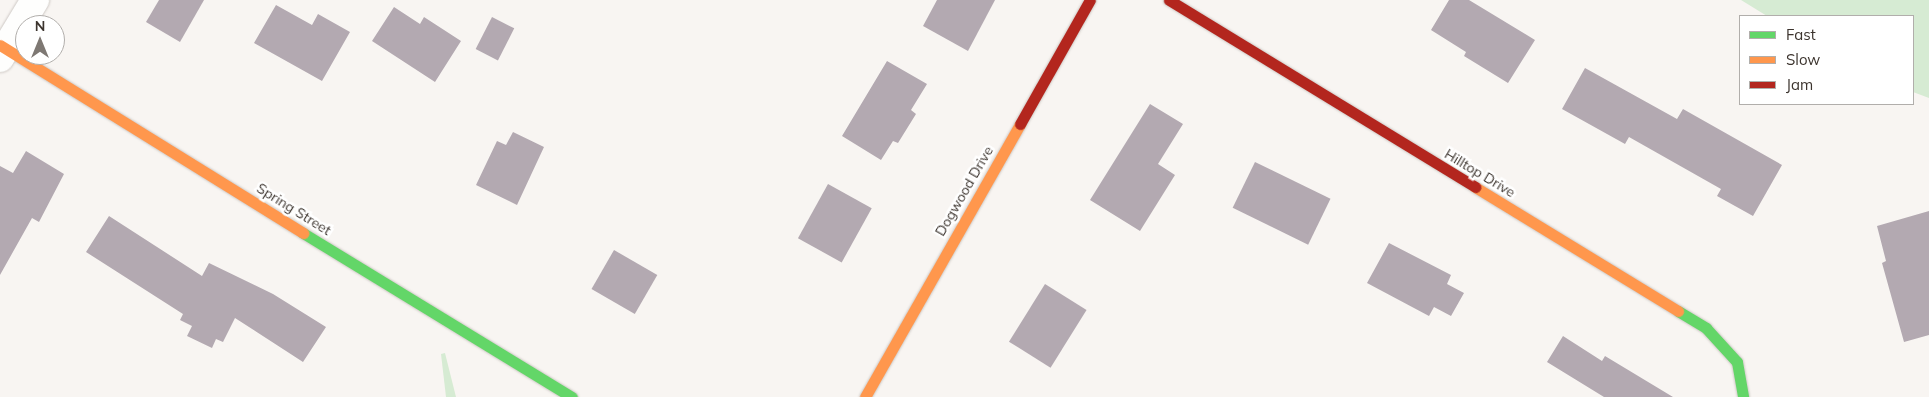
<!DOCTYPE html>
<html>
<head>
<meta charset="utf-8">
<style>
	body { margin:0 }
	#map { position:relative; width:1929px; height:397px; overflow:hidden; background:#f8f5f2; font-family:Mulish,sans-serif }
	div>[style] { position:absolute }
	.green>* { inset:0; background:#d6ebd3 }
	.building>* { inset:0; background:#b3a9b1; transform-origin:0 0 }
	.roads { filter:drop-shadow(0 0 1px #cec9c5) drop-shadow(0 0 1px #cec9c5) }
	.street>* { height:28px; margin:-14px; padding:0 14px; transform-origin:14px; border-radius:14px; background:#fefefd }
	.fast>* { height:11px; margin:-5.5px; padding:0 5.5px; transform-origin:5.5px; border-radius:5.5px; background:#63d668 }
	.slow>* { height:11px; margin:-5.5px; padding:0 5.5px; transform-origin:5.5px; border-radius:5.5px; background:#ff974d }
	.jam>* { height:11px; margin:-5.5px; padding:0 5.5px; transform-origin:5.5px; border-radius:5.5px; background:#b3261e }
	span { translate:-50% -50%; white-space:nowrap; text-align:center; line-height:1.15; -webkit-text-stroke:5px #fff; paint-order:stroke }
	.street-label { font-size:14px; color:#3c342e }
	.legend { position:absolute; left:1739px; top:15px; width:175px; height:90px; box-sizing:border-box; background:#fff; border:1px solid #b1aeab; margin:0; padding:6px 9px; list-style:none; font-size:15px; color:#3c342e }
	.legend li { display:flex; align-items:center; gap:10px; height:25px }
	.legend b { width:25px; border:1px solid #b1aeab }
	.north { position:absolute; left:15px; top:15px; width:50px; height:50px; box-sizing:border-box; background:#fff; border:1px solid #b1aeab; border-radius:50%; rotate:0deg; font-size:14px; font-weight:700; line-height:20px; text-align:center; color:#3c342e }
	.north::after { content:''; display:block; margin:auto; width:18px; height:22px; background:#7e7873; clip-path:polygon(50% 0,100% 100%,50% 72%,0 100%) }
</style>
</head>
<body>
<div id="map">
	<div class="green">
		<i style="clip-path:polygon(1741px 0,1929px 0,1929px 98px,1913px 92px,1913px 16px,1767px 16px)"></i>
		<i style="clip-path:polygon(445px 353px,456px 397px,446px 397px,441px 354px)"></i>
	</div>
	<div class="building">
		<i style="clip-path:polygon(159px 0,204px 0,180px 42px,146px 22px)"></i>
		<i style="clip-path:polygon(937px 0,995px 0,968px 51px,923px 26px)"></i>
		<i style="clip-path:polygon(1449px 0,1469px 0,1535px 40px,1508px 83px,1464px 56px,1466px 52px,1431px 30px)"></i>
		<i style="clip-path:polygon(276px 5px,312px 25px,318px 14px,350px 32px,322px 81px,254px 43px)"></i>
		<i style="clip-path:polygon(394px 7px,420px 24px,424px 17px,461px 41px,435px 82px,372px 41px)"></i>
		<i style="left:492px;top:17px;width:25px;height:36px;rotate:27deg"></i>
		<i style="clip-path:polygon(887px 61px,927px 84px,911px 110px,916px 114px,898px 143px,893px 141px,881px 160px,842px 136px)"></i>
		<i style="clip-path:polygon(1585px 68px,1677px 119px,1683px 109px,1782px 165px,1753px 216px,1717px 196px,1721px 189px,1629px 137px,1625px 144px,1562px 109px)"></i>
		<i style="clip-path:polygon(1150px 104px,1183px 124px,1158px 164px,1175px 175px,1140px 231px,1090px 200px)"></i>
		<i style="clip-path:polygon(513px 132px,544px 147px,517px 205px,476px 185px,497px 141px,506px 145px)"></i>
		<i style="clip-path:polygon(26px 151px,64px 174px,39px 222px,32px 218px,0 275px,0 166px,13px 173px)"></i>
		<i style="left:1255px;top:162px;width:84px;height:51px;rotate:26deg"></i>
		<i style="left:828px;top:184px;width:50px;height:62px;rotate:29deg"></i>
		<i style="clip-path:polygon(1929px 211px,1929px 335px,1904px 342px,1882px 263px,1886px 261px,1877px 226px)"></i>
		<i style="clip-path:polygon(109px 216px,202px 276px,209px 263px,273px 294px,326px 327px,303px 362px,235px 318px,223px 342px,216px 339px,212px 348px,187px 336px,192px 326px,180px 320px,183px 314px,86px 252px)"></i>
		<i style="clip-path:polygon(1389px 243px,1451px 275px,1447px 284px,1464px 293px,1451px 316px,1434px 307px,1429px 316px,1367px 283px)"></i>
		<i style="left:614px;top:250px;width:50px;height:45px;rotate:30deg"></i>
		<i style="left:1045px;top:284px;width:49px;height:68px;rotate:32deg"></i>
		<i style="clip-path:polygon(1563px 336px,1602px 361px,1605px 356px,1673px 397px,1604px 397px,1547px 362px)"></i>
	</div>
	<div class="roads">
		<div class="street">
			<i style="left:0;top:58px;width:68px;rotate:-58.9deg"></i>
		</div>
		<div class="fast">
			<i style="left:303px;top:233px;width:315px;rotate:31.4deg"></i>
			<i style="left:1678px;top:311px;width:33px;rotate:31deg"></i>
			<i style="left:1706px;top:328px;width:46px;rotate:47.6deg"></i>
			<i style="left:1737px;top:362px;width:36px;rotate:80deg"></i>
		</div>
		<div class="slow">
			<i style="left:0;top:45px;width:357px;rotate:31.8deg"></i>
			<i style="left:1475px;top:187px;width:238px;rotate:31.4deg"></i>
			<i style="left:865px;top:397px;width:314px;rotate:-60.4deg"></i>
		</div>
		<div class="jam">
			<i style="left:1169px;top:0;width:359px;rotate:31.4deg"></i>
			<i style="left:1020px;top:124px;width:142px;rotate:-60.6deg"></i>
		</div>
	</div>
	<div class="street-label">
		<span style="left:1480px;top:173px;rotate:31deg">Hilltop Drive</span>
		<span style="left:964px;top:191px;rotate:-60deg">Dogwood Drive</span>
		<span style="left:294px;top:209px;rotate:32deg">Spring Street</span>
	</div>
	<ul class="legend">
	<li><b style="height:6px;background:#63d668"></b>Fast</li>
	<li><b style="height:6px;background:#ff974d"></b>Slow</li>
	<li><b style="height:6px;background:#b3261e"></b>Jam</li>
	</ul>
	<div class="north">N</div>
</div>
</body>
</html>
